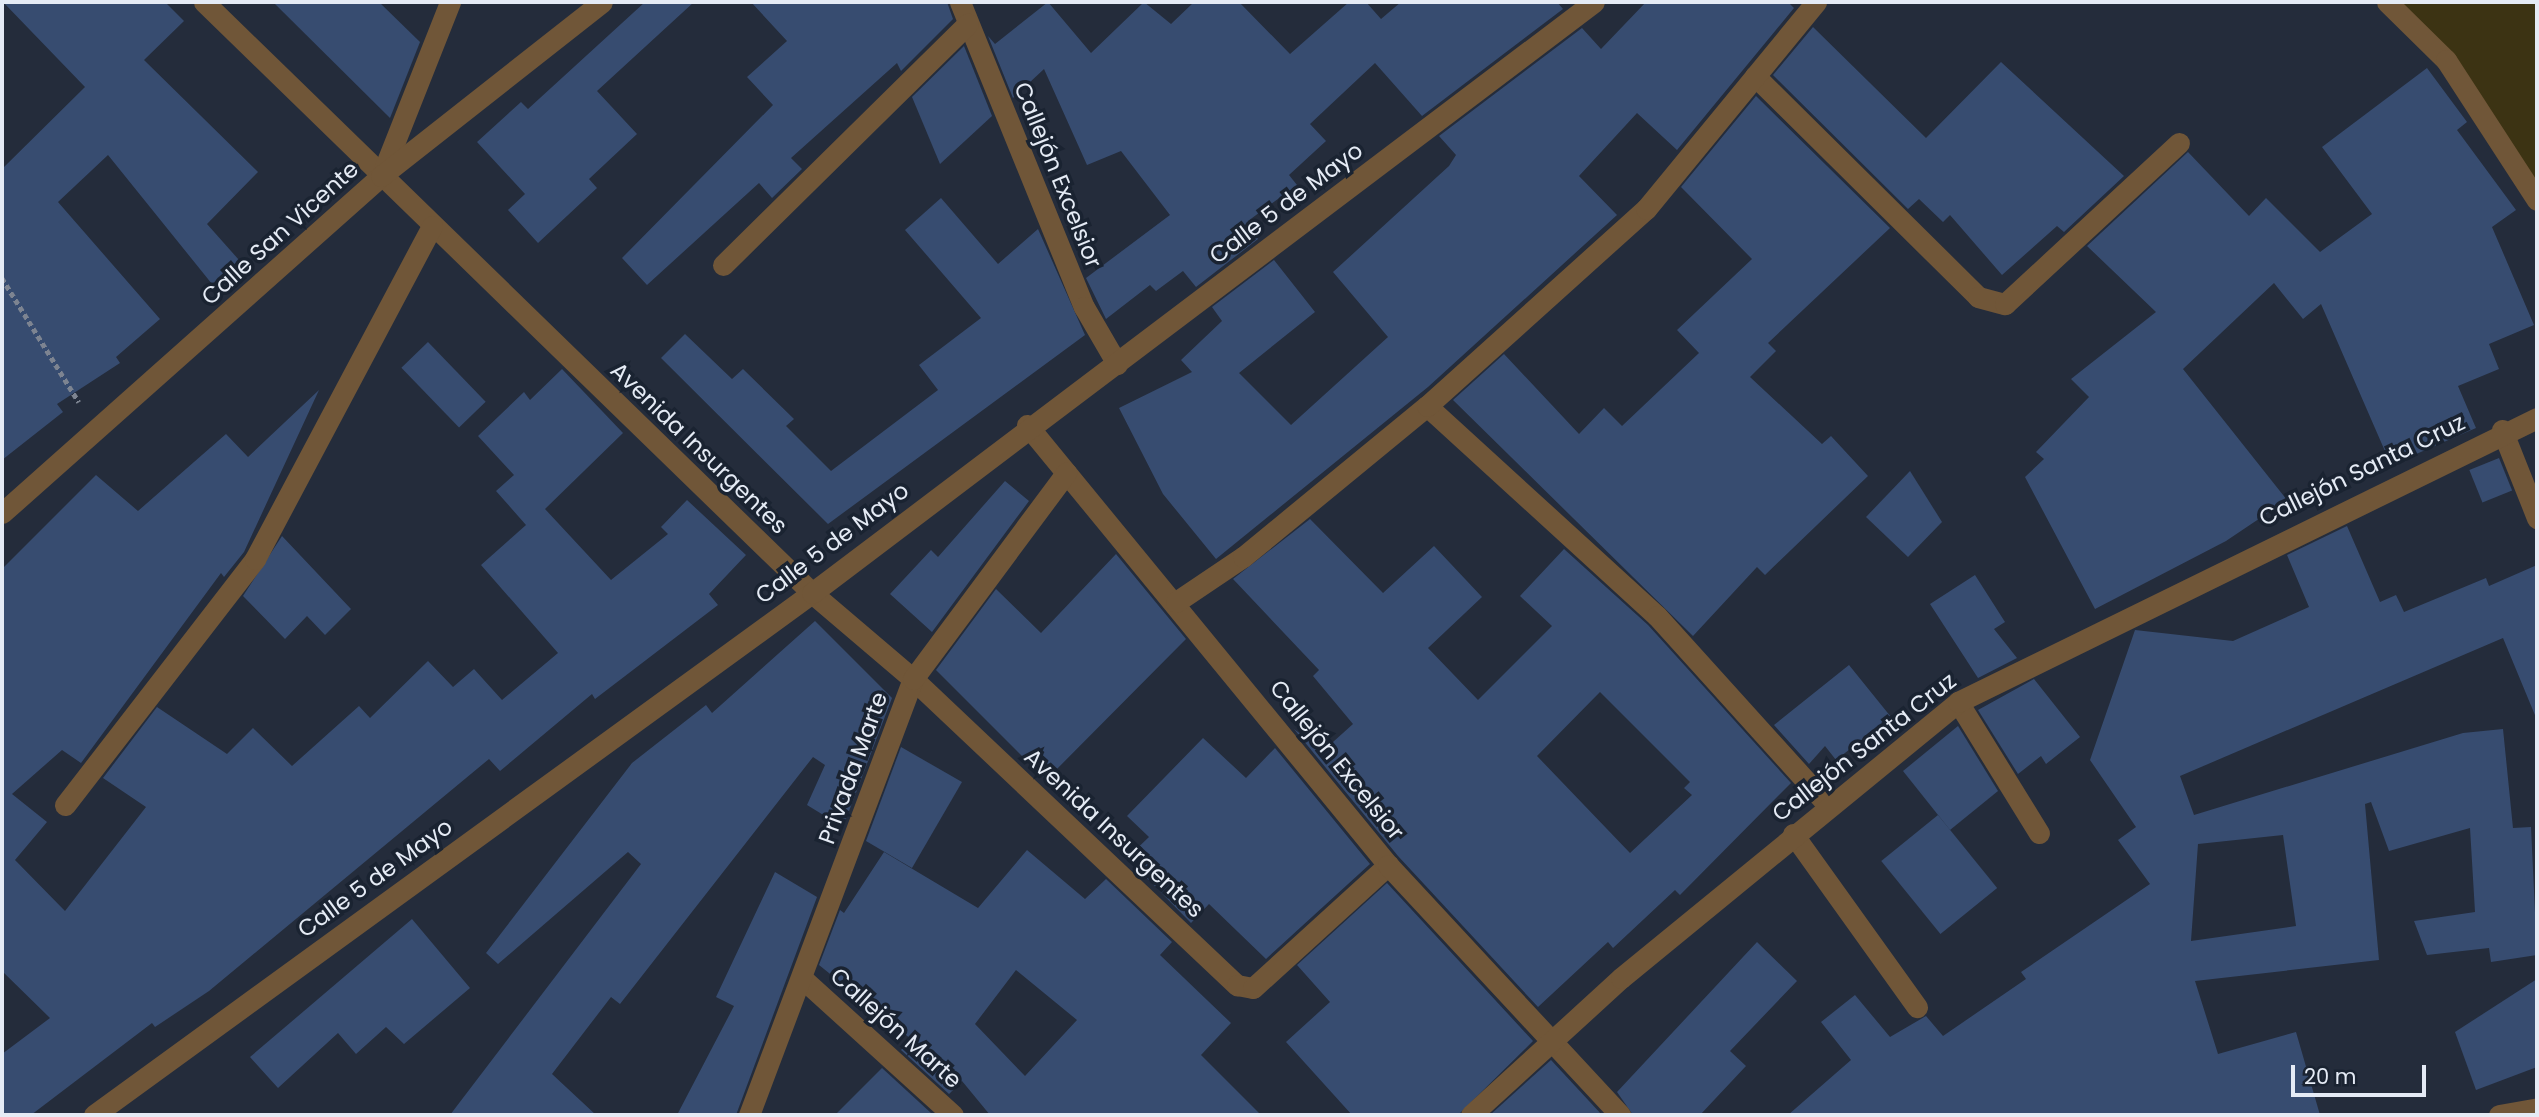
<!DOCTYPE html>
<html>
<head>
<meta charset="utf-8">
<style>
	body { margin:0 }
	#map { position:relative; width:2539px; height:1117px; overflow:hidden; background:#242c3b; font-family:Poppins,sans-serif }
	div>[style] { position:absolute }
	.sand>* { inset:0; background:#3c3313 }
	.building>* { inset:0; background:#374c70; transform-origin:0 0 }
	.path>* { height:4.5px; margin-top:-2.25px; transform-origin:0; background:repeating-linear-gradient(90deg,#7d8491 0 5px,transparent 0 8.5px) }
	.minor>* { height:21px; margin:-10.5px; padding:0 10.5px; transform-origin:10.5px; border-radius:10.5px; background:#705638 }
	span { translate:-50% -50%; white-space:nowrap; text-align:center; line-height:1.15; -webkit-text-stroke:7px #1a2331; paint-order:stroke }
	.street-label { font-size:23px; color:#e5ebf5 }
	.frame { position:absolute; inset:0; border:4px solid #e5ebf5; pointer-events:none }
	.scale { position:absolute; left:2291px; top:1065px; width:135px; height:32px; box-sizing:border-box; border:4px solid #e5ebf5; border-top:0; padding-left:9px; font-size:21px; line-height:24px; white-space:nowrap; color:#e5ebf5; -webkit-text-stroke:5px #1a2331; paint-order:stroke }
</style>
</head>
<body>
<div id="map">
	<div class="sand">
		<i style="clip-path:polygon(2387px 2px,2537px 2px,2537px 200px,2446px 60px)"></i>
	</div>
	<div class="building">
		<i style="clip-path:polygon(3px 2px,165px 2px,184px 21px,144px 60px,258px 172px,207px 224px,239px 260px,212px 284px,108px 155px,58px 202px,160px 319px,116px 357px,120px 363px,57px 404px,63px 412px,2px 460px,2px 169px,85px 87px)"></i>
		<i style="clip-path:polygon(273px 2px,379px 2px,420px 42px,390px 118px)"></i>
		<i style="clip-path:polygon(645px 2px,694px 2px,597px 91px,637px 134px,589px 179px,597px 188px,538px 243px,508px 210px,525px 194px,477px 142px,521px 102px,528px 109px)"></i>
		<i style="clip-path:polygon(751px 2px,947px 2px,953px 19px,901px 71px,897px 63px,791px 158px,802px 169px,772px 198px,759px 183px,647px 285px,622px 258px,773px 105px,747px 77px,787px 41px)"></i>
		<i style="clip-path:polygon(1048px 2px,1091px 53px,1144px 2px,1171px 24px,1194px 2px,1239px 2px,1290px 54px,1349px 2px,1366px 2px,1381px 19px,1401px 2px,1557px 2px,1563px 9px,1422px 116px,1375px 63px,1310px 124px,1326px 141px,1289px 175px,1297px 185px,1248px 221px,1258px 239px,1196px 287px,1183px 271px,1156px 291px,1150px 285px,1106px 319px,1086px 278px,1170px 215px,1121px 151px,1087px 165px,1044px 69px,1013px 98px,988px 36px,995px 44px)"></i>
		<i style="clip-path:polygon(1646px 2px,1788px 2px,1794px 8px,1677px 150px,1637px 113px,1579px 176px,1617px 215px,1428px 387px,1216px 559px,1163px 494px,1119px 408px,1192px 372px,1181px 360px,1222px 321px,1212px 307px,1274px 260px,1315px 312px,1239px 373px,1291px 425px,1388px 337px,1333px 272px,1449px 166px,1456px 155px,1439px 136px,1582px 28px,1601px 49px)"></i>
		<i style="clip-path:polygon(1813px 27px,1926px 138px,2001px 62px,2124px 176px,2064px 232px,2057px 226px,2002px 275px,1950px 215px,1943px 222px,1919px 199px,1908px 209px,1773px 75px)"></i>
		<i style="clip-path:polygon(964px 46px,992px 116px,940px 164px,912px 97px)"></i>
		<i style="clip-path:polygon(2427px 68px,2467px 122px,2457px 130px,2516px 210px,2492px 227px,2534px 325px,2489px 344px,2499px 369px,2458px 386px,2476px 428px,2391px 465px,2321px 304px,2303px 319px,2274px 283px,2183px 369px,2287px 500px,2226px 541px,2095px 609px,2025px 477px,2044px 459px,2036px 452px,2089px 397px,2071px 379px,2156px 312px,2087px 246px,2188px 152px,2249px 216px,2266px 198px,2320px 252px,2372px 214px,2322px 147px)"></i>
		<i style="clip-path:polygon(1756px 96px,1890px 228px,1768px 343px,1776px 351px,1750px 377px,1822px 444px,1831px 436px,1868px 476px,1765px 575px,1757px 567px,1693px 636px,1453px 400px,1504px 354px,1579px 434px,1604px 408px,1622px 426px,1699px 353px,1677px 330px,1752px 259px,1681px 187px)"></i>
		<i style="clip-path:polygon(941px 198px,998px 264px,1038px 229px,1085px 335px,828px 524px,661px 358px,685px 334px,732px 379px,743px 369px,794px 419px,786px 426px,831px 471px,938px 390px,919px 365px,981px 318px,905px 230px)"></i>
		<i style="left:428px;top:342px;width:83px;height:37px;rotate:46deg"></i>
		<i style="clip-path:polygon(562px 369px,623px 433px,545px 509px,611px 580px,668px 534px,661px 527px,687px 500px,746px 555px,709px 594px,718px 605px,595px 699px,592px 694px,500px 771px,489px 759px,209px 991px,155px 1027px,152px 1023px,31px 1115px,2px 1115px,2px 1054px,50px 1018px,2px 971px,2px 569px,96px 475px,138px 511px,226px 434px,248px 457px,319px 390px,244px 552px,224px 577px,221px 573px,81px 763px,62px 750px,12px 794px,47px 822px,15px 860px,65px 911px,146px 807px,103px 778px,157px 707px,227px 754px,253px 728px,292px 766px,359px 706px,370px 718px,428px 661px,453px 687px,474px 669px,502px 700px,558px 653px,481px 565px,526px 525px,496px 491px,514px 475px,478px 436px,524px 392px,530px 400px)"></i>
		<i style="left:2499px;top:458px;width:35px;height:32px;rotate:68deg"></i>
		<i style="clip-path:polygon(1910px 471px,1942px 522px,1908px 557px,1866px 517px)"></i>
		<i style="clip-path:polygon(1005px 481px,1029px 501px,932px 632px,890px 594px,931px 550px,938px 557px)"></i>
		<i style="clip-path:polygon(evenodd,1310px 519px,1383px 593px,1434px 546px,1482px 597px,1428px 648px,1478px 700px,1552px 626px,1520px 596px,1564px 549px,1648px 625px,1791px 783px,1680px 895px,1675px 890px,1613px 948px,1608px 942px,1538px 1007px,1398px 856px,1294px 729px,1323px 751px,1353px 724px,1313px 676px,1319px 670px,1233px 579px,1310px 519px,1600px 692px,1690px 782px,1684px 788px,1692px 795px,1630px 853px,1537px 756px,1600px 692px)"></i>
		<i style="clip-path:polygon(evenodd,2347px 526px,2380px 602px,2396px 595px,2404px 612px,2486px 578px,2489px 586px,2537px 565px,2537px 720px,2503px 638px,2180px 776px,2194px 815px,2463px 733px,2503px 729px,2513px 828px,2531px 827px,2537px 955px,2491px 962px,2489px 948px,2427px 955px,2414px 921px,2475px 912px,2470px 828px,2389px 851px,2371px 802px,2365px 804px,2379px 960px,2195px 981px,2218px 1054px,2296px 1032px,2320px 1115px,1788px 1115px,1851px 1060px,1821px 1022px,1855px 995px,1890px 1037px,1926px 1016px,1943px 1036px,2026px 979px,2021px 972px,2150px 884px,2118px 840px,2136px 827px,2090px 760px,2135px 630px,2233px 641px,2309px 607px,2287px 555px,2347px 526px,2283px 835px,2296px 926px,2191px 941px,2198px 844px,2283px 835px)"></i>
		<i style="clip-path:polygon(282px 536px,351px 609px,325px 635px,307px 616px,285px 639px,243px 596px)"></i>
		<i style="clip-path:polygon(1116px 554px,1186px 639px,1046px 780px,936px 670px,996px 589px,1041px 633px)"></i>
		<i style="clip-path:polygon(1975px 575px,2005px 622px,1994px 629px,2017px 658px,1978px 678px,1930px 604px)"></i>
		<i style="clip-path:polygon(815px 621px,892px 698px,843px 827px,807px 805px,825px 765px,813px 757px,620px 1004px,611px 997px,552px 1074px,596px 1115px,450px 1115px,641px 864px,628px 852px,498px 964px,486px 953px,632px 763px,706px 705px,712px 713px)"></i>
		<i style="clip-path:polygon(1849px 665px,1891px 717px,1836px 760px,1825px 746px,1809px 764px,1774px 725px)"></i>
		<i style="clip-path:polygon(2034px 679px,2080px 737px,2046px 764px,2041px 756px,2018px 774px,1978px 710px)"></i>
		<i style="clip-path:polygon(1958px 726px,1998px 791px,1950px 830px,1903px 771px)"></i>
		<i style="clip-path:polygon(1203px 738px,1246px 778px,1275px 748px,1370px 864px,1266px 959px,1209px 904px,1191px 923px,1127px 858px,1149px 837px,1127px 816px)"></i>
		<i style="clip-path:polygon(901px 747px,962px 782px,912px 868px,866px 841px)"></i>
		<i style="left:1938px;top:815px;width:94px;height:73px;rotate:51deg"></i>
		<i style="clip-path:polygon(evenodd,1027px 850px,1085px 899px,1106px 879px,1172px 942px,1160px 955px,1231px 1023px,1201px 1055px,1261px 1115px,990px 1115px,962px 1081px,949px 1094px,901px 1050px,911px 1039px,819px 965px,840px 910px,844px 913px,884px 852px,978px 908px,1027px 850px,1016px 970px,1077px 1020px,1025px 1076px,975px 1024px,1016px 970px)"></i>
		<i style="clip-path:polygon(775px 872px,817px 897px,736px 1115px,677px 1115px,734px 1006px,716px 997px)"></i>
		<i style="clip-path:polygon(1387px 883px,1533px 1041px,1458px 1115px,1352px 1115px,1286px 1042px,1330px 1002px,1297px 965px)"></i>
		<i style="clip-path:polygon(412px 919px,470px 988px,404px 1044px,386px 1027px,356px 1054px,338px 1033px,278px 1088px,250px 1057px)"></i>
		<i style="clip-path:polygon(1757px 942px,1797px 981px,1730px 1051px,1746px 1066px,1700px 1115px,1633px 1115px,1617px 1092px)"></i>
		<i style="clip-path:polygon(2537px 979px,2537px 1067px,2476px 1090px,2455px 1032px)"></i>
		<i style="clip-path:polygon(1551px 1060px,1602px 1115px,1490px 1115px)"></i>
		<i style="clip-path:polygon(882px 1068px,931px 1113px,835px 1115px)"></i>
	</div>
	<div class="path">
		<i style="left:2px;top:278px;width:146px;rotate:58.2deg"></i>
	</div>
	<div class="minor">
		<i style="left:204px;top:2px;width:848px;rotate:44.19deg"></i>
		<i style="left:812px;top:593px;width:133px;rotate:40.4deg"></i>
		<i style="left:913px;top:679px;width:446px;rotate:43.4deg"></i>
		<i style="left:1237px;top:985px;width:16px;rotate:11deg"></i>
		<i style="left:1253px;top:988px;width:183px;rotate:-42.3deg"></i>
		<i style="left:960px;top:2px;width:329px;rotate:67.9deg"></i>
		<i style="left:1084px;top:307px;width:66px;rotate:59.9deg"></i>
		<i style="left:2387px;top:2px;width:83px;rotate:44.5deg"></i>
		<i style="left:2446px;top:60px;width:167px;rotate:57deg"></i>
		<i style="left:1755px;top:76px;width:314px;rotate:44.7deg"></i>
		<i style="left:1978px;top:297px;width:28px;rotate:15deg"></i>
		<i style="left:2005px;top:304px;width:237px;rotate:-42.8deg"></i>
		<i style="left:382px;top:174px;width:185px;rotate:-68.4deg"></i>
		<i style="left:723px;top:265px;width:344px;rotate:-44.6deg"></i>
		<i style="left:1427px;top:406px;width:311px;rotate:42.4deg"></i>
		<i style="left:1657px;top:616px;width:255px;rotate:47.9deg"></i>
		<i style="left:1027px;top:425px;width:569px;rotate:50.63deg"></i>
		<i style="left:1388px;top:865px;width:341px;rotate:47.1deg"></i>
		<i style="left:2502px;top:430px;width:95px;rotate:68.3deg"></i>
		<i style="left:2px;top:513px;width:507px;rotate:-41.64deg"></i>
		<i style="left:381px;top:176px;width:281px;rotate:-38.2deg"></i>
		<i style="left:1176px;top:602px;width:81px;rotate:-33.9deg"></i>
		<i style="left:1243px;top:557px;width:238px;rotate:-39.4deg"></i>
		<i style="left:1427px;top:406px;width:295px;rotate:-42deg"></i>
		<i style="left:1646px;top:209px;width:268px;rotate:-50.6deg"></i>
		<i style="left:1958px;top:702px;width:154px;rotate:58.3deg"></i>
		<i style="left:65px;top:805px;width:311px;rotate:-52.3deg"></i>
		<i style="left:255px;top:559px;width:377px;rotate:-62deg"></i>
		<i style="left:1793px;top:834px;width:213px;rotate:54.4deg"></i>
		<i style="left:804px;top:980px;width:201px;rotate:42.2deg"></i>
		<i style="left:94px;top:1115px;width:888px;rotate:-36.02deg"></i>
		<i style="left:812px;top:593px;width:980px;rotate:-37.08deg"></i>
		<i style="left:749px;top:1115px;width:466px;rotate:-69.4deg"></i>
		<i style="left:913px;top:679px;width:257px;rotate:-53.4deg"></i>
		<i style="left:1471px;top:1115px;width:203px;rotate:-42.4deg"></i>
		<i style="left:1621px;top:978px;width:436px;rotate:-39.3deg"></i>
		<i style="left:1958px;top:702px;width:645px;rotate:-26.13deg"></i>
		<i style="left:2499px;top:1115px;width:39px;rotate:-10deg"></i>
	</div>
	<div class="street-label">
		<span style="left:1058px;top:175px;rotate:68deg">Callejón Excelsior</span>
		<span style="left:1286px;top:203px;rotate:-37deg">Calle 5 de Mayo</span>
		<span style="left:280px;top:233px;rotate:-42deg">Calle San Vicente</span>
		<span style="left:699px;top:448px;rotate:44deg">Avenida Insurgentes</span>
		<span style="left:2362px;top:470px;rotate:-26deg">Callejón Santa Cruz</span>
		<span style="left:832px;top:543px;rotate:-37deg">Calle 5 de Mayo</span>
		<span style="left:1864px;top:747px;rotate:-38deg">Callejón Santa Cruz</span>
		<span style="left:1337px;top:760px;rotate:51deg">Callejón Excelsior</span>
		<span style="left:853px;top:768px;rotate:-70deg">Privada Marte</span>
		<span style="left:1114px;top:833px;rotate:43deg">Avenida Insurgentes</span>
		<span style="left:375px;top:878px;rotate:-36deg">Calle 5 de Mayo</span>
		<span style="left:896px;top:1028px;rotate:42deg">Callejón Marte</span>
	</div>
	<div class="frame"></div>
	<div class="scale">20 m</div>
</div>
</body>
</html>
